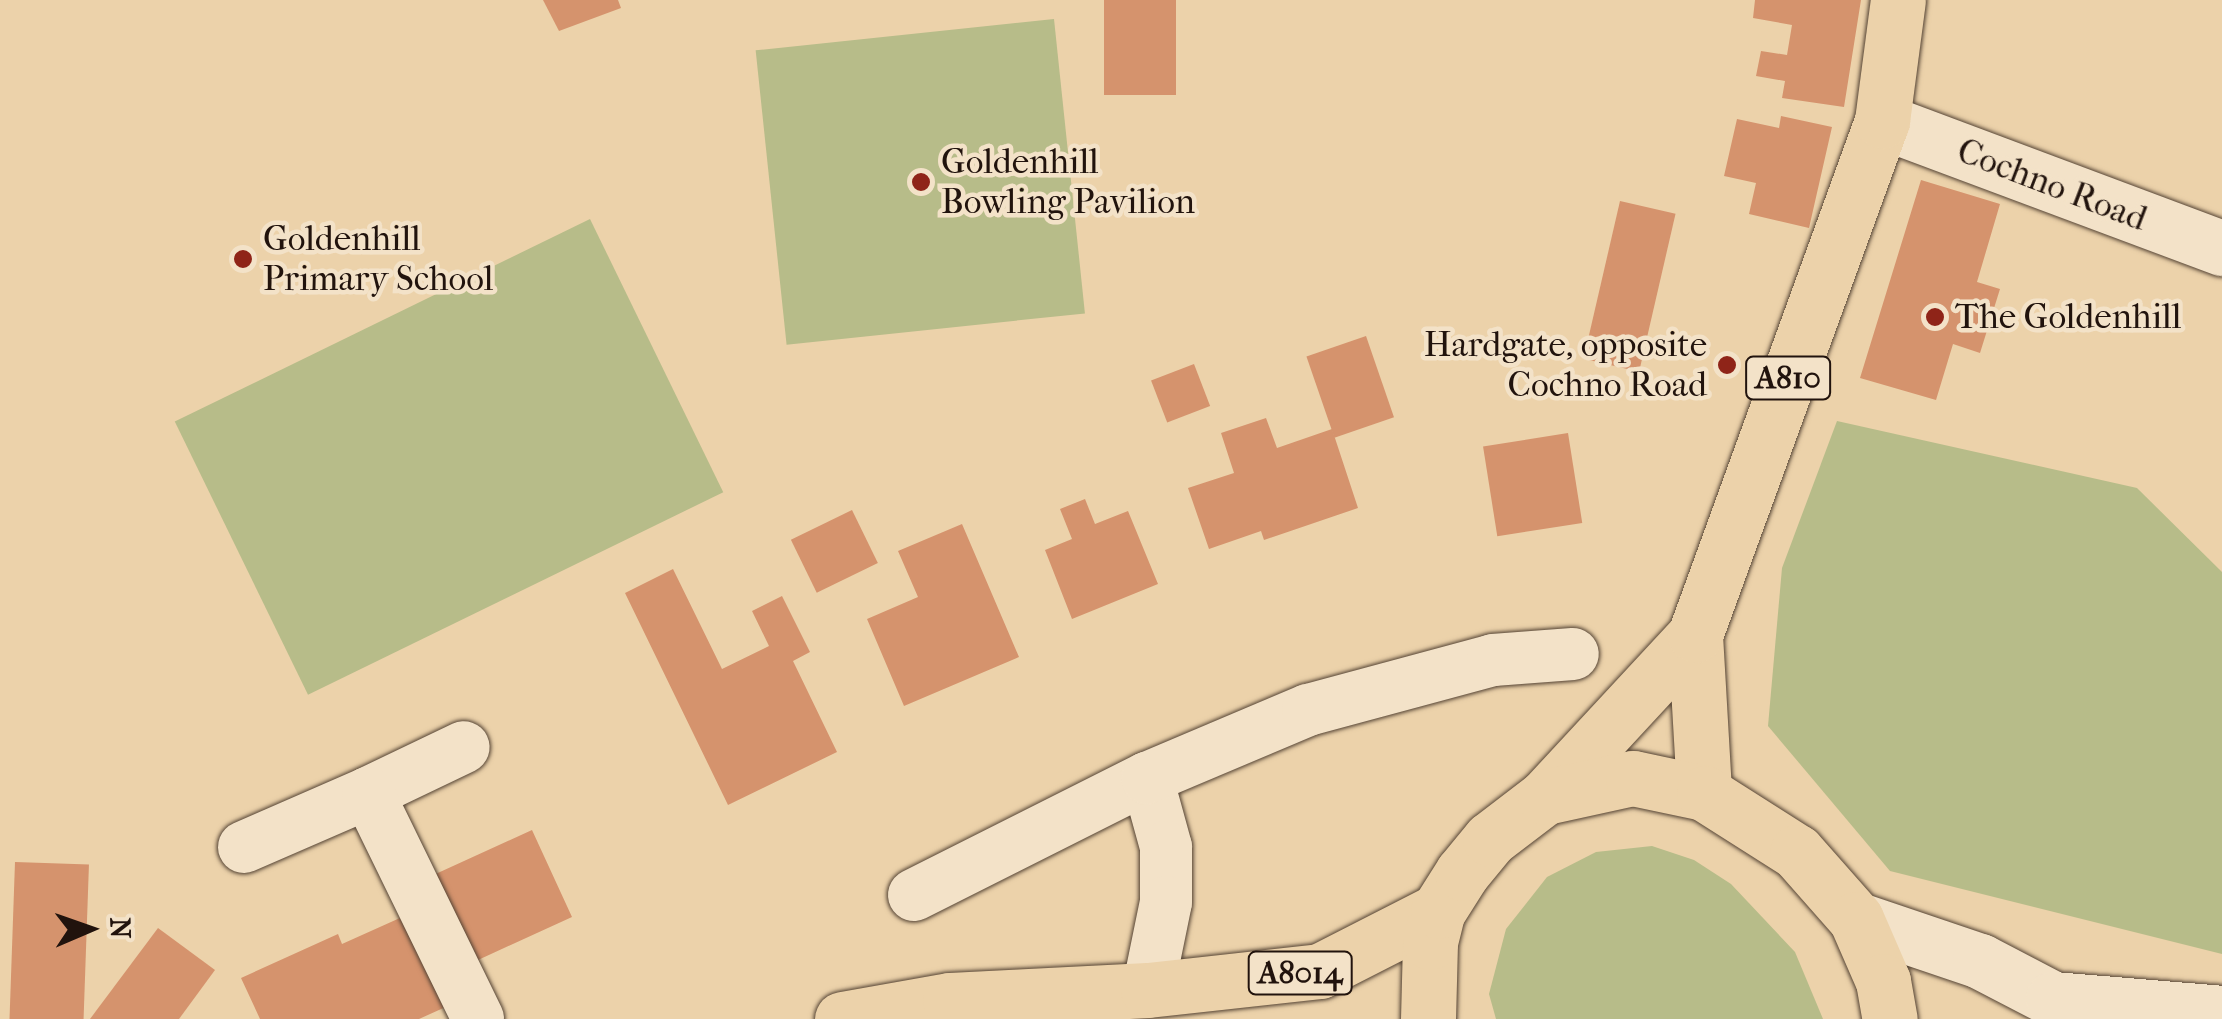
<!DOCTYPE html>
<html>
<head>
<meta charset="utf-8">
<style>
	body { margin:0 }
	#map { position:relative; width:2222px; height:1019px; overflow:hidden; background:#ecd2aa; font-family:"IM FELL French Canon",serif }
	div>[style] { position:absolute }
	.green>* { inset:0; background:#b7bc89; transform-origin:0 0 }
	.building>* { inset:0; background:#d5936d; transform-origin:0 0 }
	.roads { filter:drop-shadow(0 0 2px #544334) drop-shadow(0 0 2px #544334) }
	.minor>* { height:52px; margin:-26px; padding:0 26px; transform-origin:26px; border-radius:26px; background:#f3e2c8 }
	.tertiary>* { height:55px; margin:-27.5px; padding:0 27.5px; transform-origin:27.5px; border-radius:27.5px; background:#f3e2c8 }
	.primary>* { height:55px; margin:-27.5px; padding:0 27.5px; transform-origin:27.5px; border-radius:27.5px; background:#ecd2aa }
	.dots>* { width:28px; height:28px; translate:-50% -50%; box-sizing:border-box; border:5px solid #f3e2c8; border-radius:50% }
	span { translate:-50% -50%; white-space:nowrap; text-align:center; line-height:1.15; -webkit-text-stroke:9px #f3e2c8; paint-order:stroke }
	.shield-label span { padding:2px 8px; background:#f3e2c8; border:2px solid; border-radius:8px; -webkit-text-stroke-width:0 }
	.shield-label { font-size:32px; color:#21130d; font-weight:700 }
	.poi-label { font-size:35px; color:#21130d }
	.left { translate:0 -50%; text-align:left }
	.right { translate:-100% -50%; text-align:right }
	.street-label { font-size:35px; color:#21130d }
	.north { position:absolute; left:40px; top:879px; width:100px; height:100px; -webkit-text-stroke:8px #f3e2c8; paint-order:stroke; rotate:88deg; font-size:28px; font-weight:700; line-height:40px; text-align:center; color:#21130d }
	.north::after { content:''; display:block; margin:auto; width:35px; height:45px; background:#21130d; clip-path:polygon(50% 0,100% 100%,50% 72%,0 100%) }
</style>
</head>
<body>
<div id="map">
	<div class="green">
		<i style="left:1054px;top:19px;width:296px;height:300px;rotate:84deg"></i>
		<i style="left:590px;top:219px;width:304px;height:462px;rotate:64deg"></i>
		<i style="clip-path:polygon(1837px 421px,2137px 488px,2222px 572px,2222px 954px,1890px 871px,1768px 726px,1782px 568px)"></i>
		<i style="clip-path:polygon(1652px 846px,1694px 860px,1731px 884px,1795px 952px,1823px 1019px,1496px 1019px,1489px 994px,1506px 929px,1547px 877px,1596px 852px)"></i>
	</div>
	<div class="building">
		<i style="clip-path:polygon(543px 0,618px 0,621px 8px,559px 31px)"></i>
		<i style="left:1104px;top:0;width:72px;height:95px"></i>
		<i style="clip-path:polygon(1755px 0,1861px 0,1844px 107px,1782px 98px,1785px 81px,1756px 76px,1761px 51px,1787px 55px,1792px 25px,1753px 18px)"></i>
		<i style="clip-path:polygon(1781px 116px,1832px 127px,1809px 228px,1749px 214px,1756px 183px,1724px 176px,1737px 119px,1779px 128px)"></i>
		<i style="clip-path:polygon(1921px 180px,2000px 204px,1977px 282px,2000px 289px,1980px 353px,1953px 344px,1936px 400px,1860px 378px)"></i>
		<i style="left:1620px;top:201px;width:57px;height:162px;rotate:13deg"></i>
		<i style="left:1366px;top:336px;width:86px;height:63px;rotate:71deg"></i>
		<i style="left:1194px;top:364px;width:45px;height:46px;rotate:69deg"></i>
		<i style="clip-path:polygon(1266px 418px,1277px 448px,1332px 429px,1358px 508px,1264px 540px,1261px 531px,1209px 549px,1188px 488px,1234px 473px,1221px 433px)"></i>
		<i style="left:1568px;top:433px;width:91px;height:86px;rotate:81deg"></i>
		<i style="clip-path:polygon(1085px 499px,1095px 524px,1128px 511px,1158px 584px,1072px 619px,1045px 550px,1072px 539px,1060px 509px)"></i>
		<i style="left:852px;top:510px;width:59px;height:68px;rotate:64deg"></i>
		<i style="clip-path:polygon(962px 524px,1019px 657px,904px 706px,867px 619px,918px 597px,898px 551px)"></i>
		<i style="clip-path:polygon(673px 569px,722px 669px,769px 646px,752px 611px,782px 596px,810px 652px,793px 661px,837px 752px,728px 805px,625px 593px)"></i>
		<i style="clip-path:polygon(532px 830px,572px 917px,478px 960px,490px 987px,419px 1019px,260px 1019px,241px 978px,338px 934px,342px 944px,440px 900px,429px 877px)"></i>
		<i style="left:15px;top:862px;width:74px;height:157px;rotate:2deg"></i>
		<i style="clip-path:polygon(158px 928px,215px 970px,179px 1019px,90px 1019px)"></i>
	</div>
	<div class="roads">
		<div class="minor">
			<i style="left:1147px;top:778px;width:72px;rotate:74.6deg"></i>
			<i style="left:1166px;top:847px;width:55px;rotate:90deg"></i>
			<i style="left:1166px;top:902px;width:90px;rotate:101.6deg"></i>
			<i style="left:368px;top:793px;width:106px;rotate:-25.6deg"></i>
			<i style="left:244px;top:847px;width:135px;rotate:-23.5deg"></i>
			<i style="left:368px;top:793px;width:251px;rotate:64deg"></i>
			<i style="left:914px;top:895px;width:261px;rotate:-26.7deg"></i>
			<i style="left:1147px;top:778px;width:175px;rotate:-22.9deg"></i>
			<i style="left:1308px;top:710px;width:192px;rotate:-15.1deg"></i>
			<i style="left:1493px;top:660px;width:80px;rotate:-4.3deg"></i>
		</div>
		<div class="tertiary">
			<i style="left:1882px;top:121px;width:363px;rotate:20.5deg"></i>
			<i style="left:1856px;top:919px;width:131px;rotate:18.7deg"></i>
			<i style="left:1980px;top:961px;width:82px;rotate:27.5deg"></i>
			<i style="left:2053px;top:999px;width:170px;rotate:4.7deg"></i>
		</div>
		<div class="primary">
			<i style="left:1695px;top:635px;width:158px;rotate:86.7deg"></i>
			<i style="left:1545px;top:797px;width:221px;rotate:-47.2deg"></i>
			<i style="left:1695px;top:635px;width:547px;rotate:-70.01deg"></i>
			<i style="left:1882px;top:121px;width:122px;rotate:-82.5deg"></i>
			<i style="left:842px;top:1019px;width:110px;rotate:-10deg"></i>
			<i style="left:950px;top:1000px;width:198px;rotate:-2.9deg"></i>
			<i style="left:1148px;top:990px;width:173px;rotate:-6.3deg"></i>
			<i style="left:1320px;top:971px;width:132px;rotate:-27deg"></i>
			<i style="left:1428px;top:1019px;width:77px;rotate:-88.5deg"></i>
			<i style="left:1430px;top:942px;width:32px;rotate:-76deg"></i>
			<i style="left:1438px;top:911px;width:45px;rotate:-57.7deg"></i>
			<i style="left:1462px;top:873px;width:44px;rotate:-50.5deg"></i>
			<i style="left:1490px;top:839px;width:69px;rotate:-37.4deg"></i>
			<i style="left:1545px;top:797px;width:90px;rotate:-12.2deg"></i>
			<i style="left:1633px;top:778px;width:73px;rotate:11.9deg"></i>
			<i style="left:1704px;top:793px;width:110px;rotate:32.4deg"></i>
			<i style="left:1797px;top:852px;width:89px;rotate:48.6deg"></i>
			<i style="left:1856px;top:919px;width:68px;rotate:66.5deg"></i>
			<i style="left:1883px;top:981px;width:39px;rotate:80deg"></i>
		</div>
	</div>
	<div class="dots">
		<i style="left:921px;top:182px;background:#8f2418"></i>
		<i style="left:243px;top:259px;background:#8f2418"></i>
		<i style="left:1935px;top:317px;background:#8f2418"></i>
		<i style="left:1727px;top:365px;background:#8f2418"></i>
	</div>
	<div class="shield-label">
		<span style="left:1788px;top:378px">A810</span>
		<span style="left:1300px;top:973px">A8014</span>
	</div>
	<div class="poi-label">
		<span class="left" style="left:941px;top:182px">Goldenhill<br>Bowling Pavilion</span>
		<span class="left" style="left:263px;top:259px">Goldenhill<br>Primary School</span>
		<span class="left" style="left:1955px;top:317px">The Goldenhill</span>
		<span class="right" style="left:1707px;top:365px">Hardgate, opposite<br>Cochno Road</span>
	</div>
	<div class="street-label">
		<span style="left:2052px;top:185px;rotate:21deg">Cochno Road</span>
	</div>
	<div class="north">N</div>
</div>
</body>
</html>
